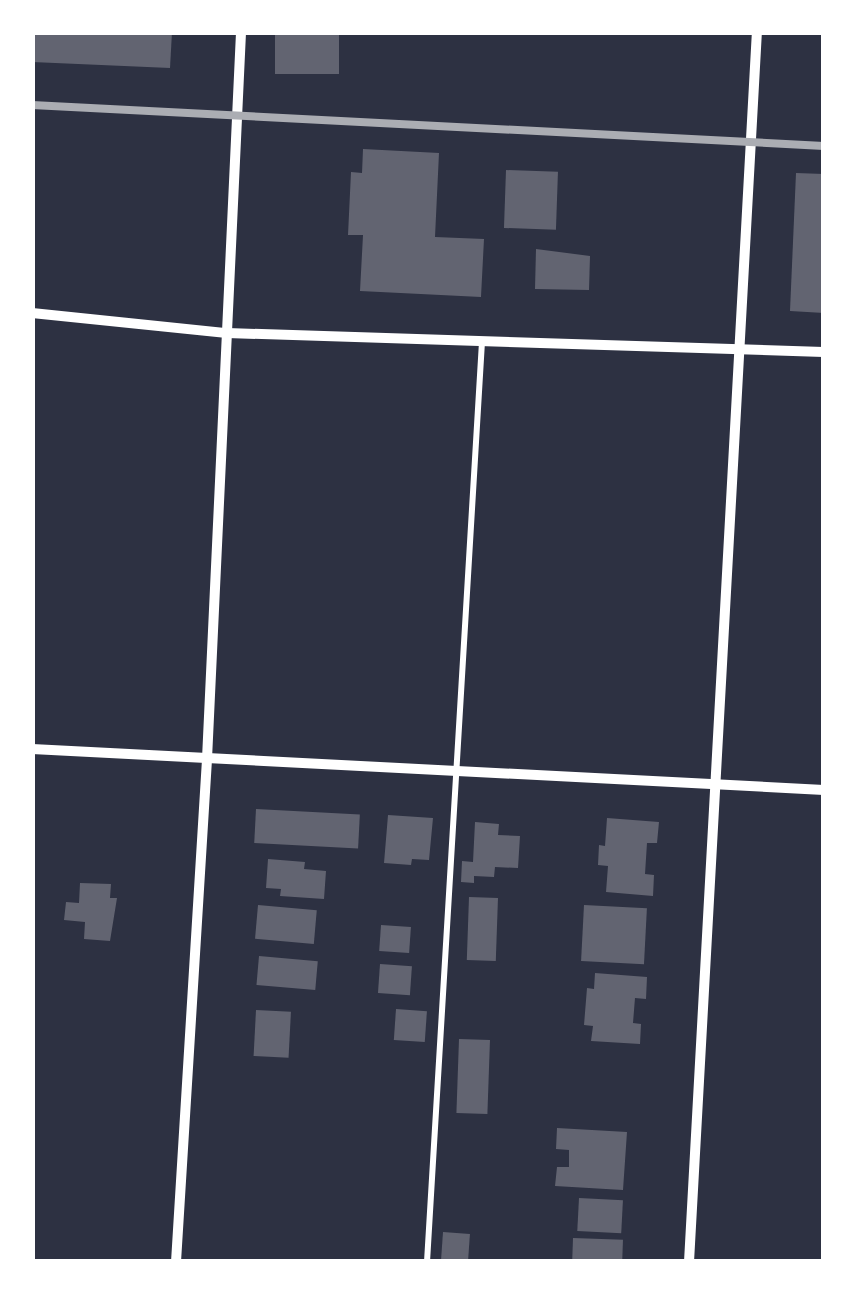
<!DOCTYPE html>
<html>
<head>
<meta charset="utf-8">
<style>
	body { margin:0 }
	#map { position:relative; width:856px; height:1294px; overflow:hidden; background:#2d3142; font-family:Figtree,sans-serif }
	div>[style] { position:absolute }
	.building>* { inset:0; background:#626471; transform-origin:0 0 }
	.service>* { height:6px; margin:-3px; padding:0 3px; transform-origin:3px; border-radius:3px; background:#fff }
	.minor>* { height:10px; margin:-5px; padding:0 5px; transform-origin:5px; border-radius:5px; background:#fff }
	.rail>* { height:8px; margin:-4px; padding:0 4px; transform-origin:4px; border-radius:4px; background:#abadb3 }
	span { translate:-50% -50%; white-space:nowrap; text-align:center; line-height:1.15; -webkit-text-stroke:10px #fff; paint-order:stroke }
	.frame { position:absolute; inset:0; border:35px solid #fff; pointer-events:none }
</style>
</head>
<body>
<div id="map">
	<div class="building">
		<i style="clip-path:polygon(32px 32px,172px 32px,170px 68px,32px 62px)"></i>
		<i style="left:275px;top:32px;width:64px;height:42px"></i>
		<i style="clip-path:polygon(363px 149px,439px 153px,435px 237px,484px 239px,481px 297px,360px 291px,363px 235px,348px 235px,351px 172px,362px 173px)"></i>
		<i style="left:506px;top:170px;width:52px;height:58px;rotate:2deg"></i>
		<i style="clip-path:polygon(796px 173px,824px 174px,824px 313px,790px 311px)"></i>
		<i style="clip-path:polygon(536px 249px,590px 256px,589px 290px,535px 289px)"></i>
		<i style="left:256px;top:809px;width:104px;height:34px;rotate:3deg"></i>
		<i style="clip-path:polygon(388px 815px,433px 818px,429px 860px,412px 859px,411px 865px,384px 863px)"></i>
		<i style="clip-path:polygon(607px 818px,659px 822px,657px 843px,647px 843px,645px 874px,654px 875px,653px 896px,606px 892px,608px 866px,598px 865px,599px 845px,605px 846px)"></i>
		<i style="clip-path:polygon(475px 822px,499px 824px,498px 835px,520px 836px,518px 868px,495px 867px,494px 877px,474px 876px,474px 883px,461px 882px,462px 861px,473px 862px)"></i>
		<i style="clip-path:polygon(268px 859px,305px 862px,304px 869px,326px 871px,324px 899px,280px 896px,281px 889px,266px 888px)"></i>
		<i style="clip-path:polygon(80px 883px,111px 884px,110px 898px,117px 898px,110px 941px,84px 939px,85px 922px,64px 920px,66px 902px,79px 903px)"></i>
		<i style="left:469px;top:897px;width:29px;height:63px;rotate:2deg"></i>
		<i style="left:258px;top:905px;width:59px;height:34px;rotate:5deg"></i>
		<i style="left:584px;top:905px;width:63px;height:56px;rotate:3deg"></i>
		<i style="left:381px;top:925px;width:30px;height:26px;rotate:4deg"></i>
		<i style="left:259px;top:956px;width:59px;height:29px;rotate:5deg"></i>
		<i style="left:380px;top:964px;width:32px;height:29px;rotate:4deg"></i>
		<i style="clip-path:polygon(595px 973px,647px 977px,646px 999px,635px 998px,633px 1023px,641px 1024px,640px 1044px,591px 1041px,593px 1026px,584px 1025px,587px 988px,594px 989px)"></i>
		<i style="left:396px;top:1009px;width:31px;height:31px;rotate:4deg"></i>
		<i style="left:256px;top:1010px;width:35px;height:46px;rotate:3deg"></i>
		<i style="left:459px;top:1039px;width:31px;height:74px;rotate:2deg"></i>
		<i style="clip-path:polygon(557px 1128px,627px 1132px,623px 1190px,555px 1186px,557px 1167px,569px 1167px,569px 1150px,556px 1149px)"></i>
		<i style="left:579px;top:1198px;width:44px;height:33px;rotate:3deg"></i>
		<i style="left:443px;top:1232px;width:27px;height:30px;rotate:4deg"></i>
		<i style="left:573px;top:1238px;width:50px;height:24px;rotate:2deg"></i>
	</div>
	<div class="service">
		<i style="left:427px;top:1262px;width:923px;rotate:-86.58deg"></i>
	</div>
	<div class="minor">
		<i style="left:32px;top:313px;width:196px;rotate:5.9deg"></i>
		<i style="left:227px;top:333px;width:597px;rotate:1.82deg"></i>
		<i style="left:32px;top:749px;width:793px;rotate:2.96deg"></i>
		<i style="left:176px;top:1262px;width:504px;rotate:-86.47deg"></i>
		<i style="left:207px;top:759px;width:728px;rotate:-87.32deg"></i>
		<i style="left:689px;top:1262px;width:1232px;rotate:-86.84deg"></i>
	</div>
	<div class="rail">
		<i style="left:32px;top:105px;width:793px;rotate:2.96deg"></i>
	</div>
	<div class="frame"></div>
</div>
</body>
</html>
